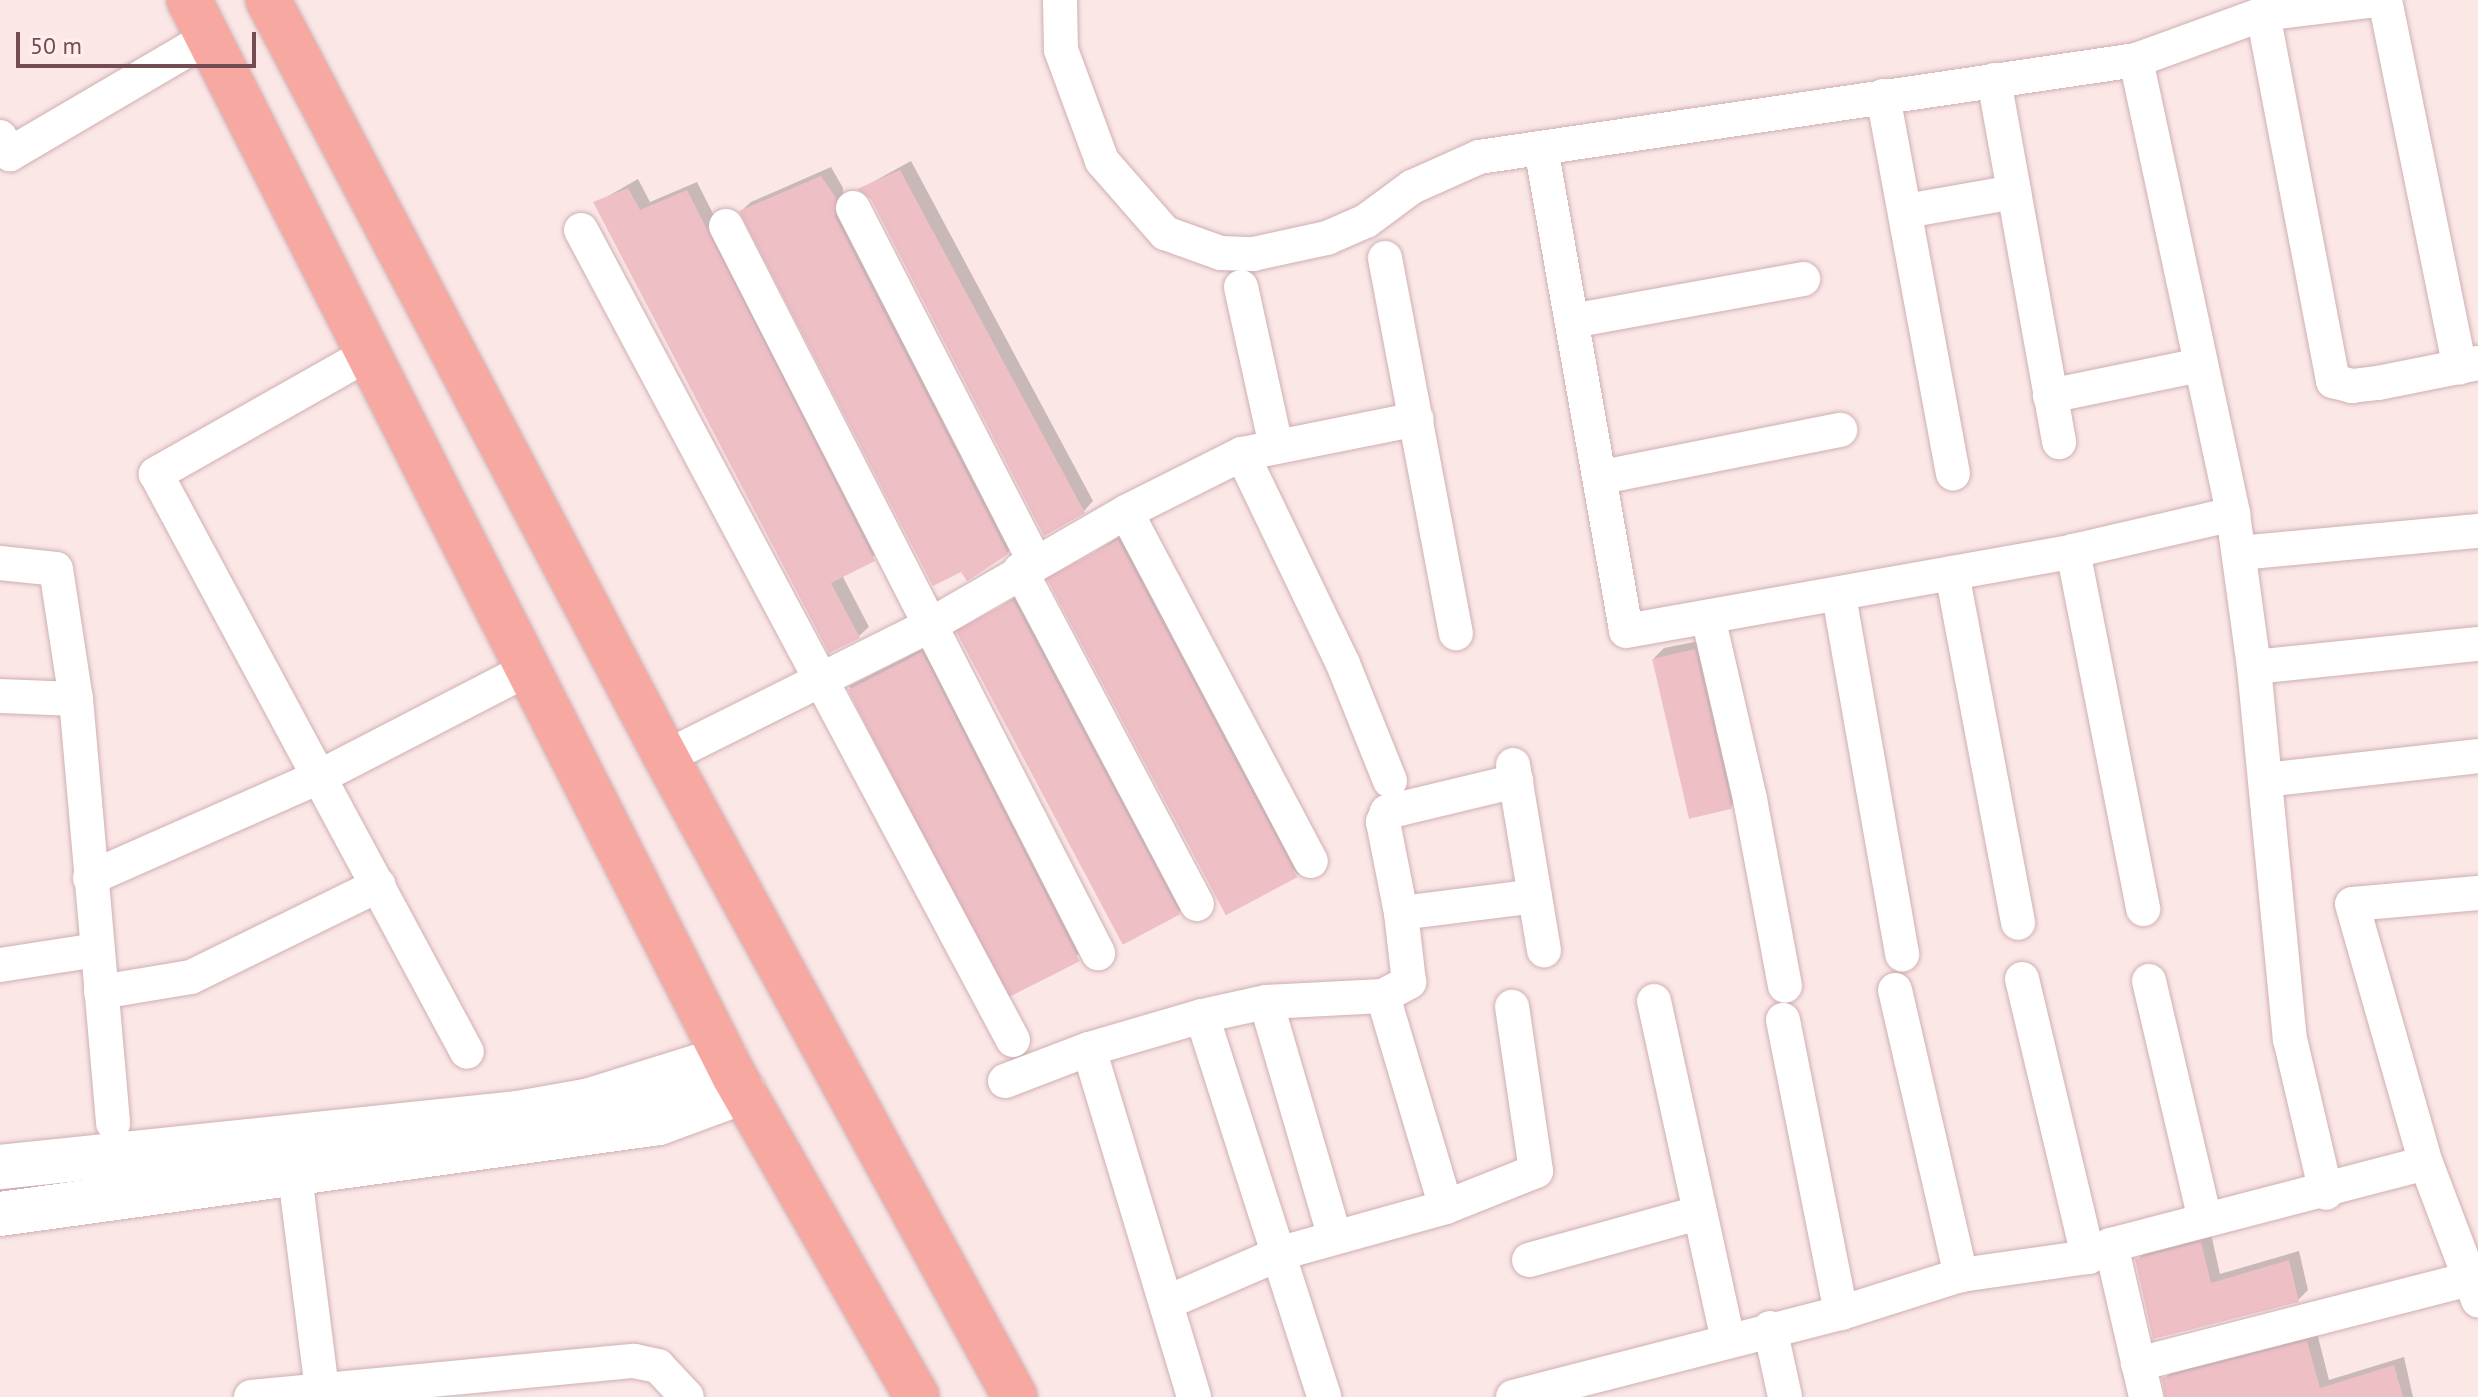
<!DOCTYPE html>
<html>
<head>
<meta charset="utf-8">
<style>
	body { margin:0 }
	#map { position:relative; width:2478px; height:1397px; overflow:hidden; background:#fbe7e6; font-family:"PT Sans",sans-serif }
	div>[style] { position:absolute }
	.shadow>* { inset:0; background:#0003; transform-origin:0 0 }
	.building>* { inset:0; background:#efbfc6; transform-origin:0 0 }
	.roads { filter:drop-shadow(0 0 2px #cfafb2) drop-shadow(0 0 2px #cfafb2) }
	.street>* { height:34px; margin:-17px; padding:0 17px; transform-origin:17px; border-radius:17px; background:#fff }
	.secondary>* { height:44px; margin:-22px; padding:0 22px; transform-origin:22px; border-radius:22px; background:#fff }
	.primary>* { height:44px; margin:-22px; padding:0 22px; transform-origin:22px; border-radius:22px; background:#f7a8a1 }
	span { translate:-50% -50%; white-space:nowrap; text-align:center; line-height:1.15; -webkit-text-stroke:8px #feedec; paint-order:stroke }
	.scale { position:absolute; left:16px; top:32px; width:240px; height:36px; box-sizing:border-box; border:4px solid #734c53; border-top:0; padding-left:10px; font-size:24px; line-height:28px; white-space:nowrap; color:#734c53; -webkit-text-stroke:6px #feedec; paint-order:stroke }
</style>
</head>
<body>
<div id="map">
	<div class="shadow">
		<i style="clip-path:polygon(911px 161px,1093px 501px,1084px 511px,872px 198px,860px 189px)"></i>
		<i style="clip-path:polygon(831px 167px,843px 188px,844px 207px,1017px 543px,1007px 553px,741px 211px,751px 202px)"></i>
		<i style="clip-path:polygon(638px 179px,650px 202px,697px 182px,883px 550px,842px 575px,869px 627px,859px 636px,596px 203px)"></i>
		<i style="clip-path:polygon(1128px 531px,1307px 865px,1298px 875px,1050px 581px)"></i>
		<i style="clip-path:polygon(1024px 592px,1188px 903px,1179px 912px,959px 633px)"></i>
		<i style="clip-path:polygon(1704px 640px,1740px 797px,1730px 807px,1654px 658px,1664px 648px)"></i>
		<i style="left:932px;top:644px;width:343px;height:93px;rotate:63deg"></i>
		<i style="clip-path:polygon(2211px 1234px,2220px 1274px,2299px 1251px,2308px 1290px,2298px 1300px,2155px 1337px,2137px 1260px,2147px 1250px)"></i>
		<i style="clip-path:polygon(2317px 1333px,2329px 1380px,2404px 1357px,2413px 1397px,2169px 1397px,2164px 1379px,2174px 1369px)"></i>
	</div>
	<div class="building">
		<i style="clip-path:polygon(900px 170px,1085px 513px,1044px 536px,871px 199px,857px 189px)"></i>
		<i style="clip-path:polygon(821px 176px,836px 198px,835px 217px,1008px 554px,967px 581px,961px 572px,933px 586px,739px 211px)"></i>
		<i style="clip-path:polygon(628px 188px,640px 210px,687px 190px,875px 561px,831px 583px,860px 638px,829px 653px,593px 202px)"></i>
		<i style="left:1118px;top:540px;width:382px;height:81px;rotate:62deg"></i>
		<i style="left:1013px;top:600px;width:356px;height:65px;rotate:62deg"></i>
		<i style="left:1695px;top:649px;width:164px;height:44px;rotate:77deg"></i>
		<i style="left:922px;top:652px;width:347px;height:83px;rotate:63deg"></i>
		<i style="clip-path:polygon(2201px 1242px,2211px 1283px,2289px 1260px,2299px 1302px,2153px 1339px,2135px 1259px)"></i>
		<i style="clip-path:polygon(2307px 1341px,2320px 1388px,2394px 1365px,2403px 1397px,2165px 1397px,2162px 1378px)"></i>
	</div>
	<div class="roads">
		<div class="street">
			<i style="left:1060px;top:0;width:50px;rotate:88.9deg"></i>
			<i style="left:1061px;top:50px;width:118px;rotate:69.7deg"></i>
			<i style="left:1102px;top:161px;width:96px;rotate:48.8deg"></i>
			<i style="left:1165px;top:233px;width:59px;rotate:19.7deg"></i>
			<i style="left:1221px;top:253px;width:32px;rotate:2deg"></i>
			<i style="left:1253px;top:254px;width:76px;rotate:-12.2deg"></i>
			<i style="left:1327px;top:238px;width:43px;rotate:-23.6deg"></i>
			<i style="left:1366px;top:221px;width:57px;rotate:-36.5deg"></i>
			<i style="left:1412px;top:187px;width:73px;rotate:-24.1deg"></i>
			<i style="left:1479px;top:157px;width:664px;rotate:-8.4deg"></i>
			<i style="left:2136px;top:60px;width:135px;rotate:-19.9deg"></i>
			<i style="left:2263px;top:14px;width:113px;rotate:-7.1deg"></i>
			<i style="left:2385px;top:0;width:375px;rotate:78.5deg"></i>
			<i style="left:2263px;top:14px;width:374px;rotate:79.2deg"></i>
			<i style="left:2333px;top:381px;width:20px;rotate:15deg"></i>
			<i style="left:2352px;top:386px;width:26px;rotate:-7deg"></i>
			<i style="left:2378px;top:383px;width:102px;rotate:-11.3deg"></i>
			<i style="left:2136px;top:60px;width:464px;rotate:77.9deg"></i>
			<i style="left:2233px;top:514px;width:154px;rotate:82.2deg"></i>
			<i style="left:2254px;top:667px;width:374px;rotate:84.5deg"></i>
			<i style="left:2290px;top:1039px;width:158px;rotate:76.8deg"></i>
			<i style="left:1994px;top:80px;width:368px;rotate:79.8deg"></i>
			<i style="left:1883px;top:96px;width:384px;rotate:79.5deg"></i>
			<i style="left:0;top:137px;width:20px;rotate:60deg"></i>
			<i style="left:10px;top:154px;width:229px;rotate:-30.4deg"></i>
			<i style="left:1541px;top:148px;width:490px;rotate:80deg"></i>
			<i style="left:1626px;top:631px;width:454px;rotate:-10.1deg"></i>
			<i style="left:2073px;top:551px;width:164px;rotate:-13deg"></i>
			<i style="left:853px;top:208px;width:398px;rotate:62.8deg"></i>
			<i style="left:1906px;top:211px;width:110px;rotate:-10deg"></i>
			<i style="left:726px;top:226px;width:817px;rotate:62.9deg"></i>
			<i style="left:581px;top:230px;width:918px;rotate:61.93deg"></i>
			<i style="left:1385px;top:258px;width:382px;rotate:79.3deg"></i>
			<i style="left:1241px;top:287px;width:163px;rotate:77.6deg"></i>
			<i style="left:1572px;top:321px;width:235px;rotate:-10.3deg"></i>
			<i style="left:368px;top:354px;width:244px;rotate:150.5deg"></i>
			<i style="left:156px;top:474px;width:656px;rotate:61.72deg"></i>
			<i style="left:2050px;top:396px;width:153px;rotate:-11.7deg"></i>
			<i style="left:1242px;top:454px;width:233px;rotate:64.3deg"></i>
			<i style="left:1343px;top:664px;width:126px;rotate:68.1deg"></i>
			<i style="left:1602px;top:477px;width:243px;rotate:-11.2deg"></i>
			<i style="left:1126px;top:512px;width:395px;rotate:62.1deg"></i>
			<i style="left:2073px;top:551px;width:365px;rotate:78.9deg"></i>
			<i style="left:2239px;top:553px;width:240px;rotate:-5.3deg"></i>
			<i style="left:0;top:563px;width:56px;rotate:6.1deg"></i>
			<i style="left:56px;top:569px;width:132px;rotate:81.3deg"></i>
			<i style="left:76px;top:699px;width:426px;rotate:85deg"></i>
			<i style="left:1020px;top:570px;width:378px;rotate:62.1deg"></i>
			<i style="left:1952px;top:573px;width:356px;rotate:79.3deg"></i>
			<i style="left:1839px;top:596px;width:364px;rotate:80deg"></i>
			<i style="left:1708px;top:617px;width:187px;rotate:77deg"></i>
			<i style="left:1750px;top:799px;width:190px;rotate:79.4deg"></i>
			<i style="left:2254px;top:667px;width:225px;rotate:-5.9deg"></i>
			<i style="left:0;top:696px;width:76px;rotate:2.3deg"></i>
			<i style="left:666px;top:757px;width:292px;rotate:-26.5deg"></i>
			<i style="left:927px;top:627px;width:230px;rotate:-30deg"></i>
			<i style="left:1126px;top:512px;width:130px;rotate:-26.6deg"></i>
			<i style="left:1242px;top:454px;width:178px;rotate:-11.3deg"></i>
			<i style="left:1513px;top:765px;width:188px;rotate:80.5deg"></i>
			<i style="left:2265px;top:780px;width:214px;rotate:-6.4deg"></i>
			<i style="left:90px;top:878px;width:253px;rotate:-23.8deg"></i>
			<i style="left:321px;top:776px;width:235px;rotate:-27.3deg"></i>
			<i style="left:2478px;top:893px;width:126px;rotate:175deg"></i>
			<i style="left:2352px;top:904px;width:269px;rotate:74.1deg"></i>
			<i style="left:2426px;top:1163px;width:147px;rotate:69.2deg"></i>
			<i style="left:1401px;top:913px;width:93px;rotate:-101.2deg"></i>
			<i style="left:1383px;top:822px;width:11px;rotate:-68deg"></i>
			<i style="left:1387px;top:812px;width:133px;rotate:-13.5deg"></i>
			<i style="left:0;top:965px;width:98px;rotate:-8.8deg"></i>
			<i style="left:2022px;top:979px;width:286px;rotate:76.6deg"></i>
			<i style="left:2149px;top:981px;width:245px;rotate:76.8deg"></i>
			<i style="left:1895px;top:990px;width:293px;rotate:77deg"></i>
			<i style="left:101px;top:992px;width:91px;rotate:-9.5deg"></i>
			<i style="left:191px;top:977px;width:209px;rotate:-26.1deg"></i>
			<i style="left:1383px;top:996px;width:220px;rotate:73.4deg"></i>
			<i style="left:1654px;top:1001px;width:348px;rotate:77.7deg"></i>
			<i style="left:1266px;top:1002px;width:243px;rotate:73.7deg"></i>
			<i style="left:1202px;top:1016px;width:400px;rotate:72.2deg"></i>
			<i style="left:1783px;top:1020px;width:299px;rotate:78.8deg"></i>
			<i style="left:1089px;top:1049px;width:363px;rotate:73.2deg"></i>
			<i style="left:1005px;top:1081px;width:90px;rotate:-20.9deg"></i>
			<i style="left:1089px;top:1049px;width:118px;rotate:-16.3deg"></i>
			<i style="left:1202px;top:1016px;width:66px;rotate:-12.3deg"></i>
			<i style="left:1266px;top:1002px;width:117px;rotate:-2.9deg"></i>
			<i style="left:1383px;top:996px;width:30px;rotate:-28deg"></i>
			<i style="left:1409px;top:982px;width:69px;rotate:-96.6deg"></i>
			<i style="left:1401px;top:913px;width:135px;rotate:-7.2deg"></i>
			<i style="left:295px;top:1176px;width:215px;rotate:82.8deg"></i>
			<i style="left:2111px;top:1245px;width:156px;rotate:77deg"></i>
			<i style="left:1529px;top:1260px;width:176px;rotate:-15.5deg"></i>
			<i style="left:1168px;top:1302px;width:123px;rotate:-23.4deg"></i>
			<i style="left:1281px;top:1253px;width:171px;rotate:-15.6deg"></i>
			<i style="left:1446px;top:1207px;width:97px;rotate:-21.8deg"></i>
			<i style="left:1536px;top:1171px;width:166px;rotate:-98.3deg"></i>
			<i style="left:1770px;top:1328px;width:71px;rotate:77.7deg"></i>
			<i style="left:2138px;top:1364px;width:341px;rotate:-14.4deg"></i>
			<i style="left:251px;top:1397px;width:385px;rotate:-5.4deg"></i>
			<i style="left:634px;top:1361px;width:25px;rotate:12deg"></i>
			<i style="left:658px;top:1366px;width:42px;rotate:46.9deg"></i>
			<i style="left:1513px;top:1397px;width:339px;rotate:-14.4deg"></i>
			<i style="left:1841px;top:1313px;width:126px;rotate:-17.6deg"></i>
			<i style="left:1961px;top:1275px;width:128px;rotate:-8.1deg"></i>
			<i style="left:2088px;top:1257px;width:26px;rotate:-28deg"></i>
			<i style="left:2111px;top:1245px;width:325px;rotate:-14.6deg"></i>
		</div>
		<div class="secondary">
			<i style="left:0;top:1167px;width:521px;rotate:-5.95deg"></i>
			<i style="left:518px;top:1113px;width:73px;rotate:-10.2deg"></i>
			<i style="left:590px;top:1100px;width:141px;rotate:-17.3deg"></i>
			<i style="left:0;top:1214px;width:665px;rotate:-7.86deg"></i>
			<i style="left:659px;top:1123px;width:90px;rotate:-20.3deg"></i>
		</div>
		<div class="primary">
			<i style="left:189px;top:0;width:1206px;rotate:63.14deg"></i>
			<i style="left:734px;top:1076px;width:369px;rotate:60.3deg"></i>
			<i style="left:268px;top:0;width:855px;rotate:62.27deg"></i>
			<i style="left:666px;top:757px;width:729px;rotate:61.4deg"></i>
		</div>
	</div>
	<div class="scale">50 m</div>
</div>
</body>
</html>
